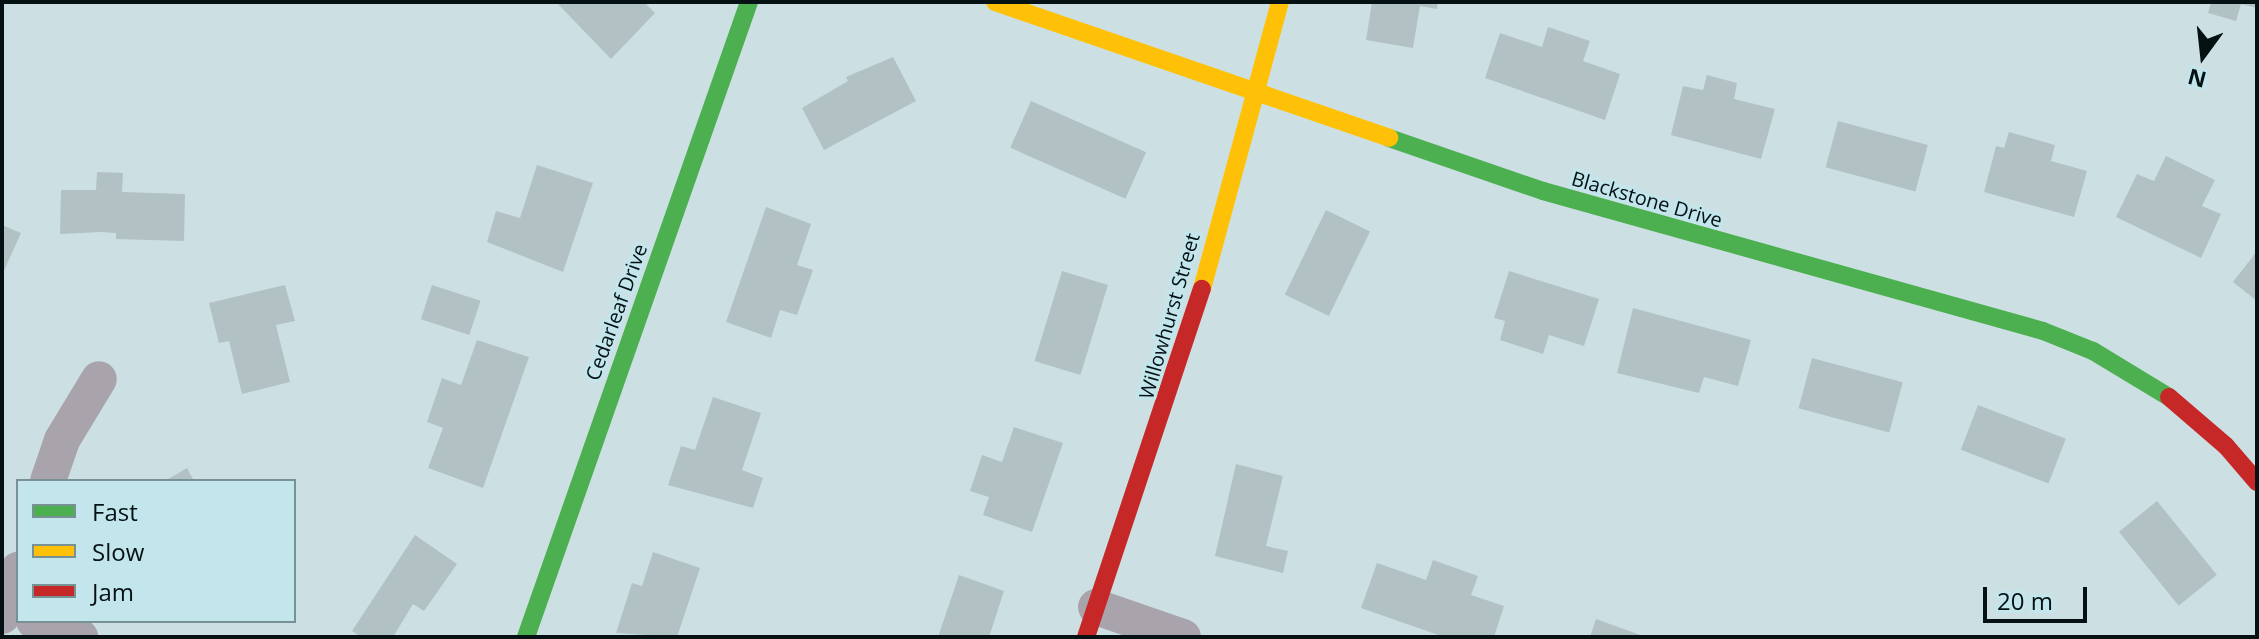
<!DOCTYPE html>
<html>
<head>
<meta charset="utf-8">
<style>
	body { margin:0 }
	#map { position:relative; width:2259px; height:639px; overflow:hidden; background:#cce0e3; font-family:"Open Sans",sans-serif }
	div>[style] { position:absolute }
	.building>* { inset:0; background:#b2c1c4; transform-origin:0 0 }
	.street>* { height:36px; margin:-18px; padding:0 18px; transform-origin:18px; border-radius:18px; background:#a9a4ac }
	.fast>* { height:18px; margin:-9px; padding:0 9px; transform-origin:9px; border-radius:9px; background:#4caf50 }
	.slow>* { height:18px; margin:-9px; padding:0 9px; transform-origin:9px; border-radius:9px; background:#ffc107 }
	.jam>* { height:18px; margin:-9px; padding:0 9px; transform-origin:9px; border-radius:9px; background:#c62828 }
	span { translate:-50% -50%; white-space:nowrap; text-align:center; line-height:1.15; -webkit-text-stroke:6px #c3e6ec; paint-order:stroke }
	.street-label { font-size:20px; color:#051113 }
	.frame { position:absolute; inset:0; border:4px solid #051113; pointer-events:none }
	.legend { position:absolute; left:16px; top:479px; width:280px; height:144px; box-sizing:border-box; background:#c3e6ec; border:2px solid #779195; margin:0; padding:10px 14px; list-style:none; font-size:24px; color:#051113 }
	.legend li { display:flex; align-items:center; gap:16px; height:40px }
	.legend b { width:40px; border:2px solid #779195 }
	.north { position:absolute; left:2163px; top:16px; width:80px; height:80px; -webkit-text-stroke:6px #c3e6ec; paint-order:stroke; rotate:195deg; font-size:22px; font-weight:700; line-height:32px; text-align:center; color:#051113 }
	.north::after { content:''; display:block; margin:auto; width:28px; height:36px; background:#051113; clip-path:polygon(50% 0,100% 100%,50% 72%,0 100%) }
	.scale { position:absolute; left:1983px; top:587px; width:104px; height:36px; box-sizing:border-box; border:4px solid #051113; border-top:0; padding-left:10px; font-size:24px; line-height:28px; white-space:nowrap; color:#051113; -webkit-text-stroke:6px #c3e6ec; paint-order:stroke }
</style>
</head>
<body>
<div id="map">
	<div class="building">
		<i style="clip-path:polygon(556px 2px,644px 2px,655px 13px,611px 59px)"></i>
		<i style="clip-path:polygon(1372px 2px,1438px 2px,1437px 9px,1420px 6px,1413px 48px,1366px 40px)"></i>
		<i style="clip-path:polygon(2211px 2px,2257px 2px,2257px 8px,2241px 4px,2236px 21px,2208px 13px)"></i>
		<i style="clip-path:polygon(1548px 27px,1590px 41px,1583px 61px,1620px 74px,1605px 120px,1485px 78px,1500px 33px,1542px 47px)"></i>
		<i style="clip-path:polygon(893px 57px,916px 101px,824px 150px,802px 108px,848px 81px,846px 77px)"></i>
		<i style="clip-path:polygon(1707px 75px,1737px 83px,1734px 99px,1775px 109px,1761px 159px,1671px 135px,1683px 86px,1703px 90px)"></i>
		<i style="left:1031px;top:101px;width:126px;height:51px;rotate:24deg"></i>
		<i style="left:1838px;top:121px;width:93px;height:48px;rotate:15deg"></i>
		<i style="clip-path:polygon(2009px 132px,2055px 145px,2051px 161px,2087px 171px,2074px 217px,1984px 192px,1996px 146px,2004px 148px)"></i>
		<i style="clip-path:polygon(2166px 156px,2215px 180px,2202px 206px,2221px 214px,2201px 258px,2116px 217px,2137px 174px,2154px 181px)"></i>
		<i style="clip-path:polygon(537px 165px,593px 183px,563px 272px,487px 242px,496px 211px,520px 218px)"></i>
		<i style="clip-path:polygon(97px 172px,123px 173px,122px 192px,185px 194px,184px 241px,116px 239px,116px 233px,101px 232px,60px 234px,61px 190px,96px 190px)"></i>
		<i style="clip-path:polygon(766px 207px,811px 224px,797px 265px,813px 270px,797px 315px,780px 310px,771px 338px,726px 322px)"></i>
		<i style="left:1326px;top:210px;width:49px;height:94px;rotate:26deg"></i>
		<i style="clip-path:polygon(2px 225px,21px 233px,2px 275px)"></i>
		<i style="clip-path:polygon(2257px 251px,2257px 301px,2233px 282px)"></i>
		<i style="left:1062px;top:271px;width:48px;height:94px;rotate:17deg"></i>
		<i style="clip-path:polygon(1509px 271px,1599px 299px,1584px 346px,1549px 335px,1543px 354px,1500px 340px,1505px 321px,1494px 318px)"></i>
		<i style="clip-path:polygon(285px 285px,295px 321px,276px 325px,290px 382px,242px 394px,229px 341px,219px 343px,209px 303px)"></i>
		<i style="left:432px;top:285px;width:51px;height:36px;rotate:18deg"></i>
		<i style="clip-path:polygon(1633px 308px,1751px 340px,1738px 386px,1704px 377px,1699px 393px,1617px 373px)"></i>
		<i style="clip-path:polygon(477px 340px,529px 357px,483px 488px,428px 468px,443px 428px,427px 422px,442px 378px,461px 385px)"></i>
		<i style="left:1812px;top:358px;width:94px;height:52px;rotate:15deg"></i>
		<i style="clip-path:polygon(713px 397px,761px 413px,742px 470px,763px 478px,753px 508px,668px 485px,681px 446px,695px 450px)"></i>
		<i style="left:1978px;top:405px;width:94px;height:48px;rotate:21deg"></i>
		<i style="clip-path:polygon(1014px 427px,1063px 443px,1032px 532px,983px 515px,989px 497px,970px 491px,982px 455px,1002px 462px)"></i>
		<i style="clip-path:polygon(1236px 464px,1283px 476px,1266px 546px,1288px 551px,1283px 573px,1215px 556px)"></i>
		<i style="clip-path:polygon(187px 468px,194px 481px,165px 481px)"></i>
		<i style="left:2157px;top:501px;width:95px;height:49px;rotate:51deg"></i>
		<i style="clip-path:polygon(415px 535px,457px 564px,424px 611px,413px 604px,393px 637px,361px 637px,352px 631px)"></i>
		<i style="clip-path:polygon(653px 552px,700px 568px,677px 637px,616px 633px,632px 583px,642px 586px)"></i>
		<i style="clip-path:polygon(1433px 560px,1478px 576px,1471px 595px,1504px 606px,1494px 637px,1444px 637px,1361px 608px,1377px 563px,1426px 580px)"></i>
		<i style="clip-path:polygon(959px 575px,1004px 591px,989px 637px,938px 637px)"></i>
		<i style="clip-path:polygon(1596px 619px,1646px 637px,1590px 637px)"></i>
	</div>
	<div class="street">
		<i style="left:48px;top:481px;width:43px;rotate:-71.1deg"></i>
		<i style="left:62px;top:440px;width:71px;rotate:-58.8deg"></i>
		<i style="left:1096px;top:607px;width:92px;rotate:19deg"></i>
		<i style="left:2px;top:616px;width:49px;rotate:-70.8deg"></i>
		<i style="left:34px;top:621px;width:49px;rotate:19.2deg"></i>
	</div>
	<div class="fast">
		<i style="left:1389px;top:138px;width:163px;rotate:19deg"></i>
		<i style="left:1543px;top:191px;width:519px;rotate:15.64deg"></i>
		<i style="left:2043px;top:331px;width:54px;rotate:21.8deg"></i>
		<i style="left:2093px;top:351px;width:89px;rotate:31.2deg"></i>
		<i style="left:526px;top:637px;width:673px;rotate:-70.65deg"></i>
	</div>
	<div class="slow">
		<i style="left:995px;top:2px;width:417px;rotate:19deg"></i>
		<i style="left:1202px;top:289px;width:297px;rotate:-74.8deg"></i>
	</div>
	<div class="jam">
		<i style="left:2169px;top:397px;width:75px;rotate:40.7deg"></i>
		<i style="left:2226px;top:446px;width:48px;rotate:49.3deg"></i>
		<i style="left:1086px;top:637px;width:367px;rotate:-71.6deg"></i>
	</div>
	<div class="street-label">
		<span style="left:1647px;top:199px;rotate:16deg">Blackstone Drive</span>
		<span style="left:616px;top:312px;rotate:-70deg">Cedarleaf Drive</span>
		<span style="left:1169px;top:316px;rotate:-74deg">Willowhurst Street</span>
	</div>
	<div class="frame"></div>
	<ul class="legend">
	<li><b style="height:10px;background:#4caf50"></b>Fast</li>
	<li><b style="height:10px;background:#ffc107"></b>Slow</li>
	<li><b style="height:10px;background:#c62828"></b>Jam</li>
	</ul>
	<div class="north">N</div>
	<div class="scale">20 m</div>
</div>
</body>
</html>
